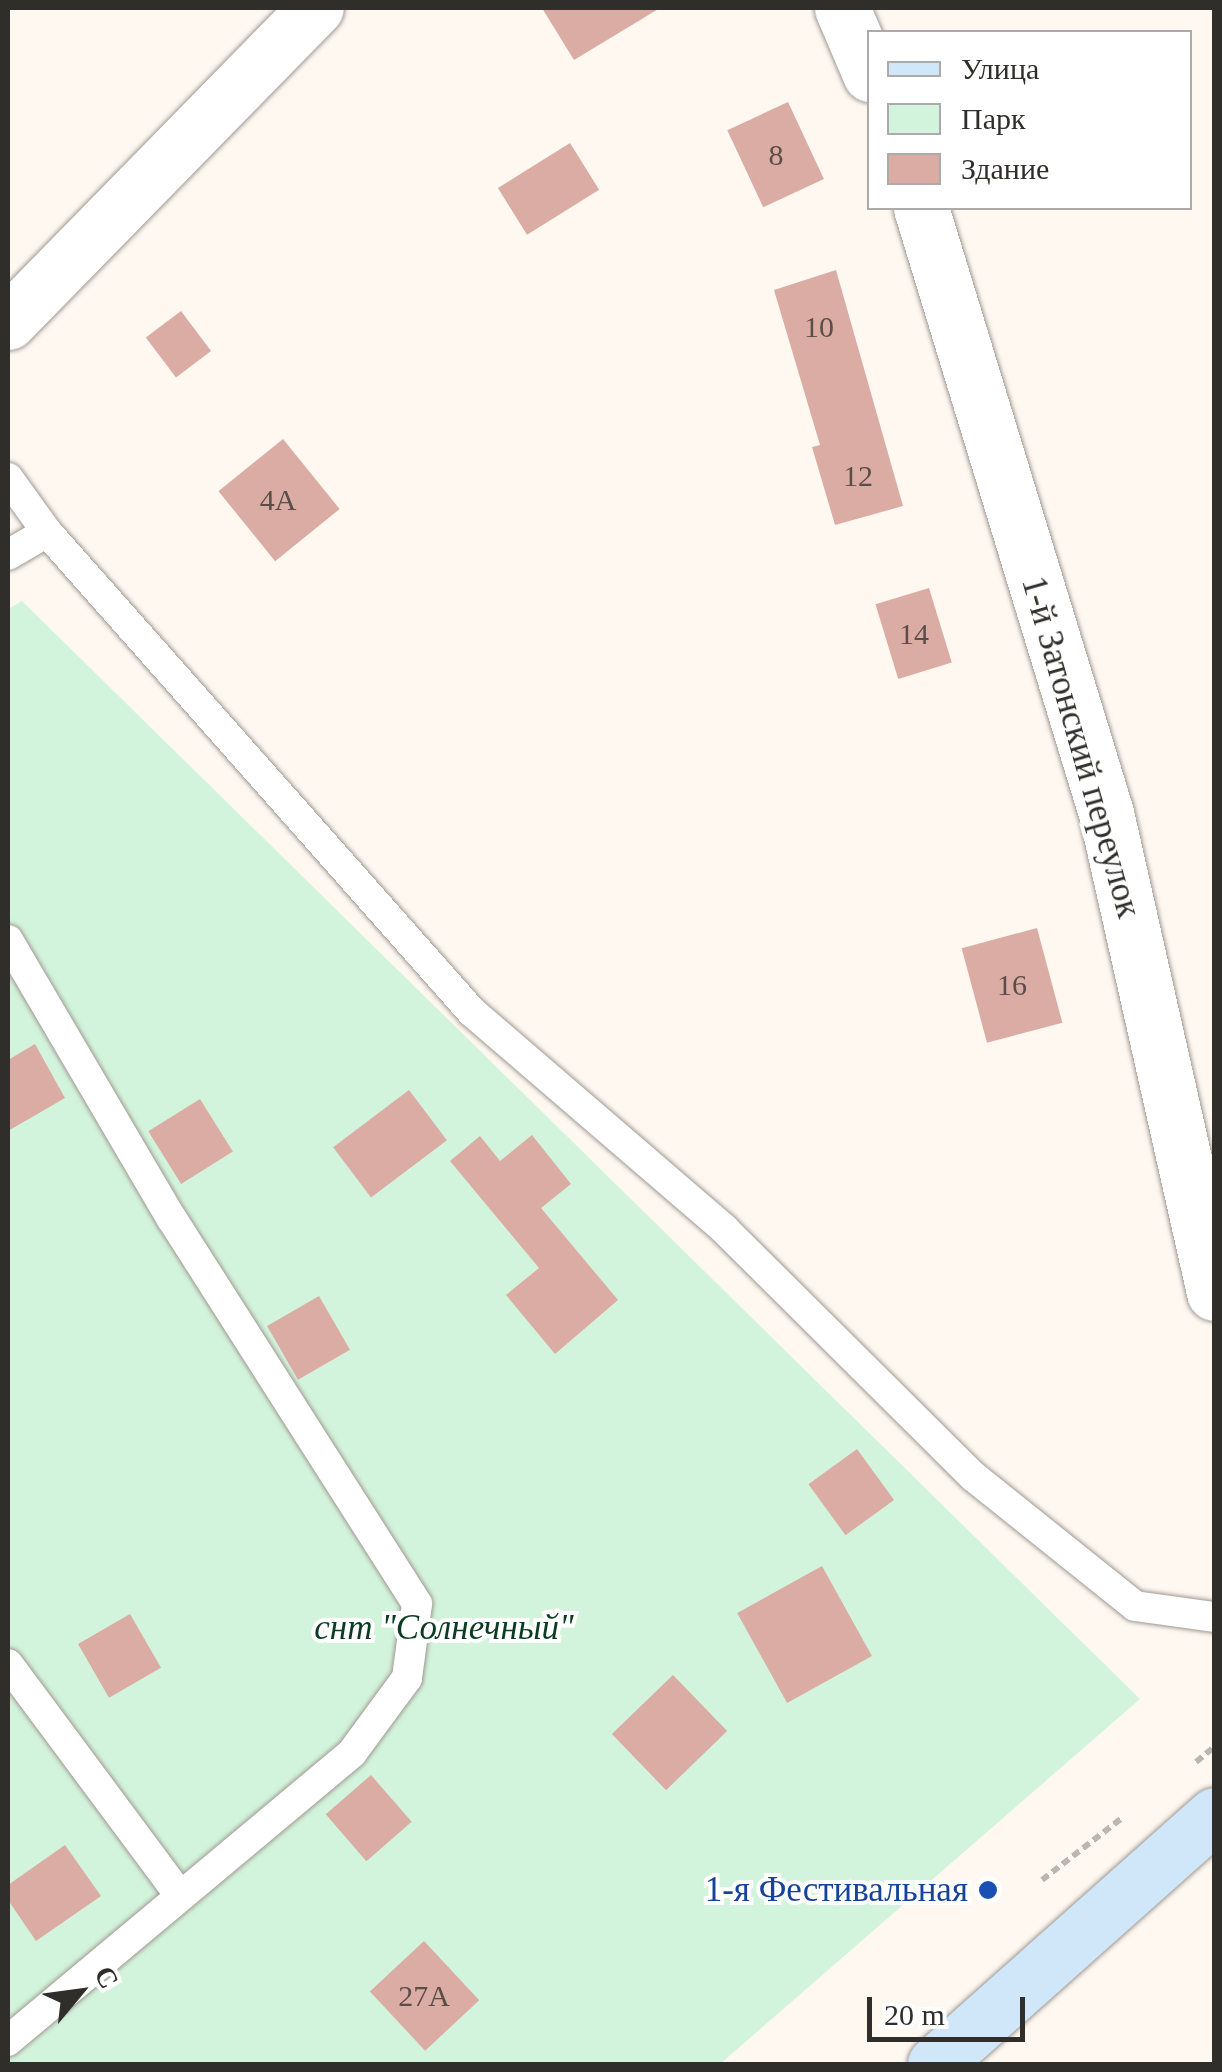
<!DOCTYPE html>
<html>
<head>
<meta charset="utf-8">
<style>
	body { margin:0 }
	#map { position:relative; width:1222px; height:2072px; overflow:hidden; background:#fef8f1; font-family:"Times New Roman",serif }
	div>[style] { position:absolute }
	.green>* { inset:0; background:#d3f4dc }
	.building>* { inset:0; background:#dbaca4; transform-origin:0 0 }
	.path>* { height:6px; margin-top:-3px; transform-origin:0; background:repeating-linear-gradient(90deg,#bbb6b1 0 8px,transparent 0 13px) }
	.roads { filter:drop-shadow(0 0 2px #9f9993) drop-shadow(0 0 2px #9f9993) }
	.lane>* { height:30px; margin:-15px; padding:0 15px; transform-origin:15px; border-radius:15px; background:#fff }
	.street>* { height:55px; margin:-27.5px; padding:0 27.5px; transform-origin:27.5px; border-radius:27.5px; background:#fff }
	.primary>* { height:55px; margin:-27.5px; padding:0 27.5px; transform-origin:27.5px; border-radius:27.5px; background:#d0e7fa }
	.dots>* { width:28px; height:28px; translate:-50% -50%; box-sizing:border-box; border:5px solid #fff; border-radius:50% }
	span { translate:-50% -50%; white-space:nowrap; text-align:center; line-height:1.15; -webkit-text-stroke:8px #fff; paint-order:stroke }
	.number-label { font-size:30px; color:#5b4e49 }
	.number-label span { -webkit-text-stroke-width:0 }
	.street-label { font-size:35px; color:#302e2b }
	.park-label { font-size:35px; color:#0b3b21; font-style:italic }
	.transit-label { font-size:35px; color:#164399 }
	.right { translate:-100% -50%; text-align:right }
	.frame { position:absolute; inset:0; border:10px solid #302e2b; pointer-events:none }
	.legend { position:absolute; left:867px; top:30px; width:325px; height:180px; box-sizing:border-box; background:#fff; border:2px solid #acabaa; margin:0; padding:12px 18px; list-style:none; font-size:30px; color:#302e2b }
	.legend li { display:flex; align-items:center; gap:20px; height:50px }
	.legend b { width:50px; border:2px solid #acabaa }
	.north { position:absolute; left:30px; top:1942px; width:100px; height:100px; -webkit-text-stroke:8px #fff; paint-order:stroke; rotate:61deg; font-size:28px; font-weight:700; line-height:40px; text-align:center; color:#302e2b }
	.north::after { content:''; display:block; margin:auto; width:35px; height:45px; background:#302e2b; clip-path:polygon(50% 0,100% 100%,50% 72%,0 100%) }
	.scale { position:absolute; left:867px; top:1997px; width:158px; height:45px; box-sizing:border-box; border:5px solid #302e2b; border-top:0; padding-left:12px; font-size:30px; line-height:35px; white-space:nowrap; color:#302e2b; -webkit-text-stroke:8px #fff; paint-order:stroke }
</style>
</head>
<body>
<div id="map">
	<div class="green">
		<i style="clip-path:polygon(22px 601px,1140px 1699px,720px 2064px,8px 2064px,8px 609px)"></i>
	</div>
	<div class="building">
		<i style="clip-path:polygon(542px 8px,660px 8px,574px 60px)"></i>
		<i style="left:788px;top:102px;width:85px;height:67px;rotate:65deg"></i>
		<i style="left:570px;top:143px;width:55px;height:85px;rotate:58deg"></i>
		<i style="clip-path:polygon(836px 270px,903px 506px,835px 525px,812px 447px,820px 445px,774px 290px)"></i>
		<i style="left:181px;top:311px;width:50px;height:44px;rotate:53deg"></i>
		<i style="left:283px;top:439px;width:90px;height:83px;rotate:51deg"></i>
		<i style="left:929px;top:588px;width:78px;height:56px;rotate:73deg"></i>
		<i style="left:1037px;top:928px;width:98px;height:78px;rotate:75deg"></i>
		<i style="clip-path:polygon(35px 1044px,65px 1098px,8px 1131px,8px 1060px)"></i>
		<i style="left:409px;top:1090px;width:63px;height:95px;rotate:53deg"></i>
		<i style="left:200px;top:1099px;width:62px;height:61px;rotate:58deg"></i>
		<i style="clip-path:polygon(532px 1135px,571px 1184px,541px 1208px,618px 1300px,555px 1354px,506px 1295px,539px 1268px,450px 1161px,480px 1136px,500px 1161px)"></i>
		<i style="left:319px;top:1296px;width:62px;height:60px;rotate:60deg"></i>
		<i style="left:857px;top:1449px;width:63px;height:60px;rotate:54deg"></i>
		<i style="left:822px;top:1566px;width:103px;height:97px;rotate:61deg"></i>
		<i style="left:130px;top:1614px;width:62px;height:60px;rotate:60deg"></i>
		<i style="left:673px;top:1675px;width:78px;height:85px;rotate:46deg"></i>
		<i style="left:371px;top:1775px;width:62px;height:60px;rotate:49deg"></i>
		<i style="clip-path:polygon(65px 1845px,101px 1896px,36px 1941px,8px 1900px,8px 1885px)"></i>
		<i style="left:424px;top:1941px;width:81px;height:74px;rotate:47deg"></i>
	</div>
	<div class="path">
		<i style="left:1196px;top:1762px;width:23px;rotate:-40deg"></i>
		<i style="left:1042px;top:1880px;width:101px;rotate:-37.8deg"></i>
	</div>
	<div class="roads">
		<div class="lane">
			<i style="left:8px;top:478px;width:67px;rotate:54.2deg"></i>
			<i style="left:47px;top:532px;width:641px;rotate:48.48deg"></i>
			<i style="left:472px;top:1012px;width:333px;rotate:40.7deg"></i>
			<i style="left:724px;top:1229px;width:352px;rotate:44.8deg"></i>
			<i style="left:974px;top:1477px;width:206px;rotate:38.7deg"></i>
			<i style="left:1135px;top:1606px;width:80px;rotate:7.9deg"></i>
			<i style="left:8px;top:555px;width:45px;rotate:-30.5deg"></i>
			<i style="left:8px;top:940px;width:324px;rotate:59.6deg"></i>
			<i style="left:172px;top:1219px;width:456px;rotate:57.5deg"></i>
			<i style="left:417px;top:1604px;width:75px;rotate:97.7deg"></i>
			<i style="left:407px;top:1678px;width:93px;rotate:126.3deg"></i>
			<i style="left:352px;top:1753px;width:449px;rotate:140.1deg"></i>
			<i style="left:8px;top:1664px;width:287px;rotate:53.4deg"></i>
		</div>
		<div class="street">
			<i style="left:842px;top:8px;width:72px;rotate:67deg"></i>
			<i style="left:921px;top:208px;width:633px;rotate:73deg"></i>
			<i style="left:1106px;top:813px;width:492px;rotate:77.3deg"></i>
			<i style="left:8px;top:322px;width:440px;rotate:-45.6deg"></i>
		</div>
		<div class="primary">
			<i style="left:935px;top:2064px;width:374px;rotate:-41.7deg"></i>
		</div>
	</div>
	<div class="dots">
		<i style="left:988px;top:1890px;background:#1a4fb4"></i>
	</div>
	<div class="number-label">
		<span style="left:776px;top:155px">8</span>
		<span style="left:819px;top:327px">10</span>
		<span style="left:858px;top:476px">12</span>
		<span style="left:278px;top:500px">4А</span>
		<span style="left:914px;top:634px">14</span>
		<span style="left:1012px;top:985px">16</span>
		<span style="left:424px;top:1996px">27А</span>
	</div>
	<div class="street-label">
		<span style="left:1081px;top:747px;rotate:74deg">1-й Затонский переулок</span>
	</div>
	<div class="park-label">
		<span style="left:444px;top:1628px">снт "Солнечный"</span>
	</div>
	<div class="transit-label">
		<span class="right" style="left:968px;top:1890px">1-я Фестивальная</span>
	</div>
	<div class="frame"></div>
	<ul class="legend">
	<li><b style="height:12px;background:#d0e7fa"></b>Улица</li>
	<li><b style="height:28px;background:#d3f4dc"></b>Парк</li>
	<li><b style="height:28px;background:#dbaca4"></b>Здание</li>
	</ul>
	<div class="north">С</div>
	<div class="scale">20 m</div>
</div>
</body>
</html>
